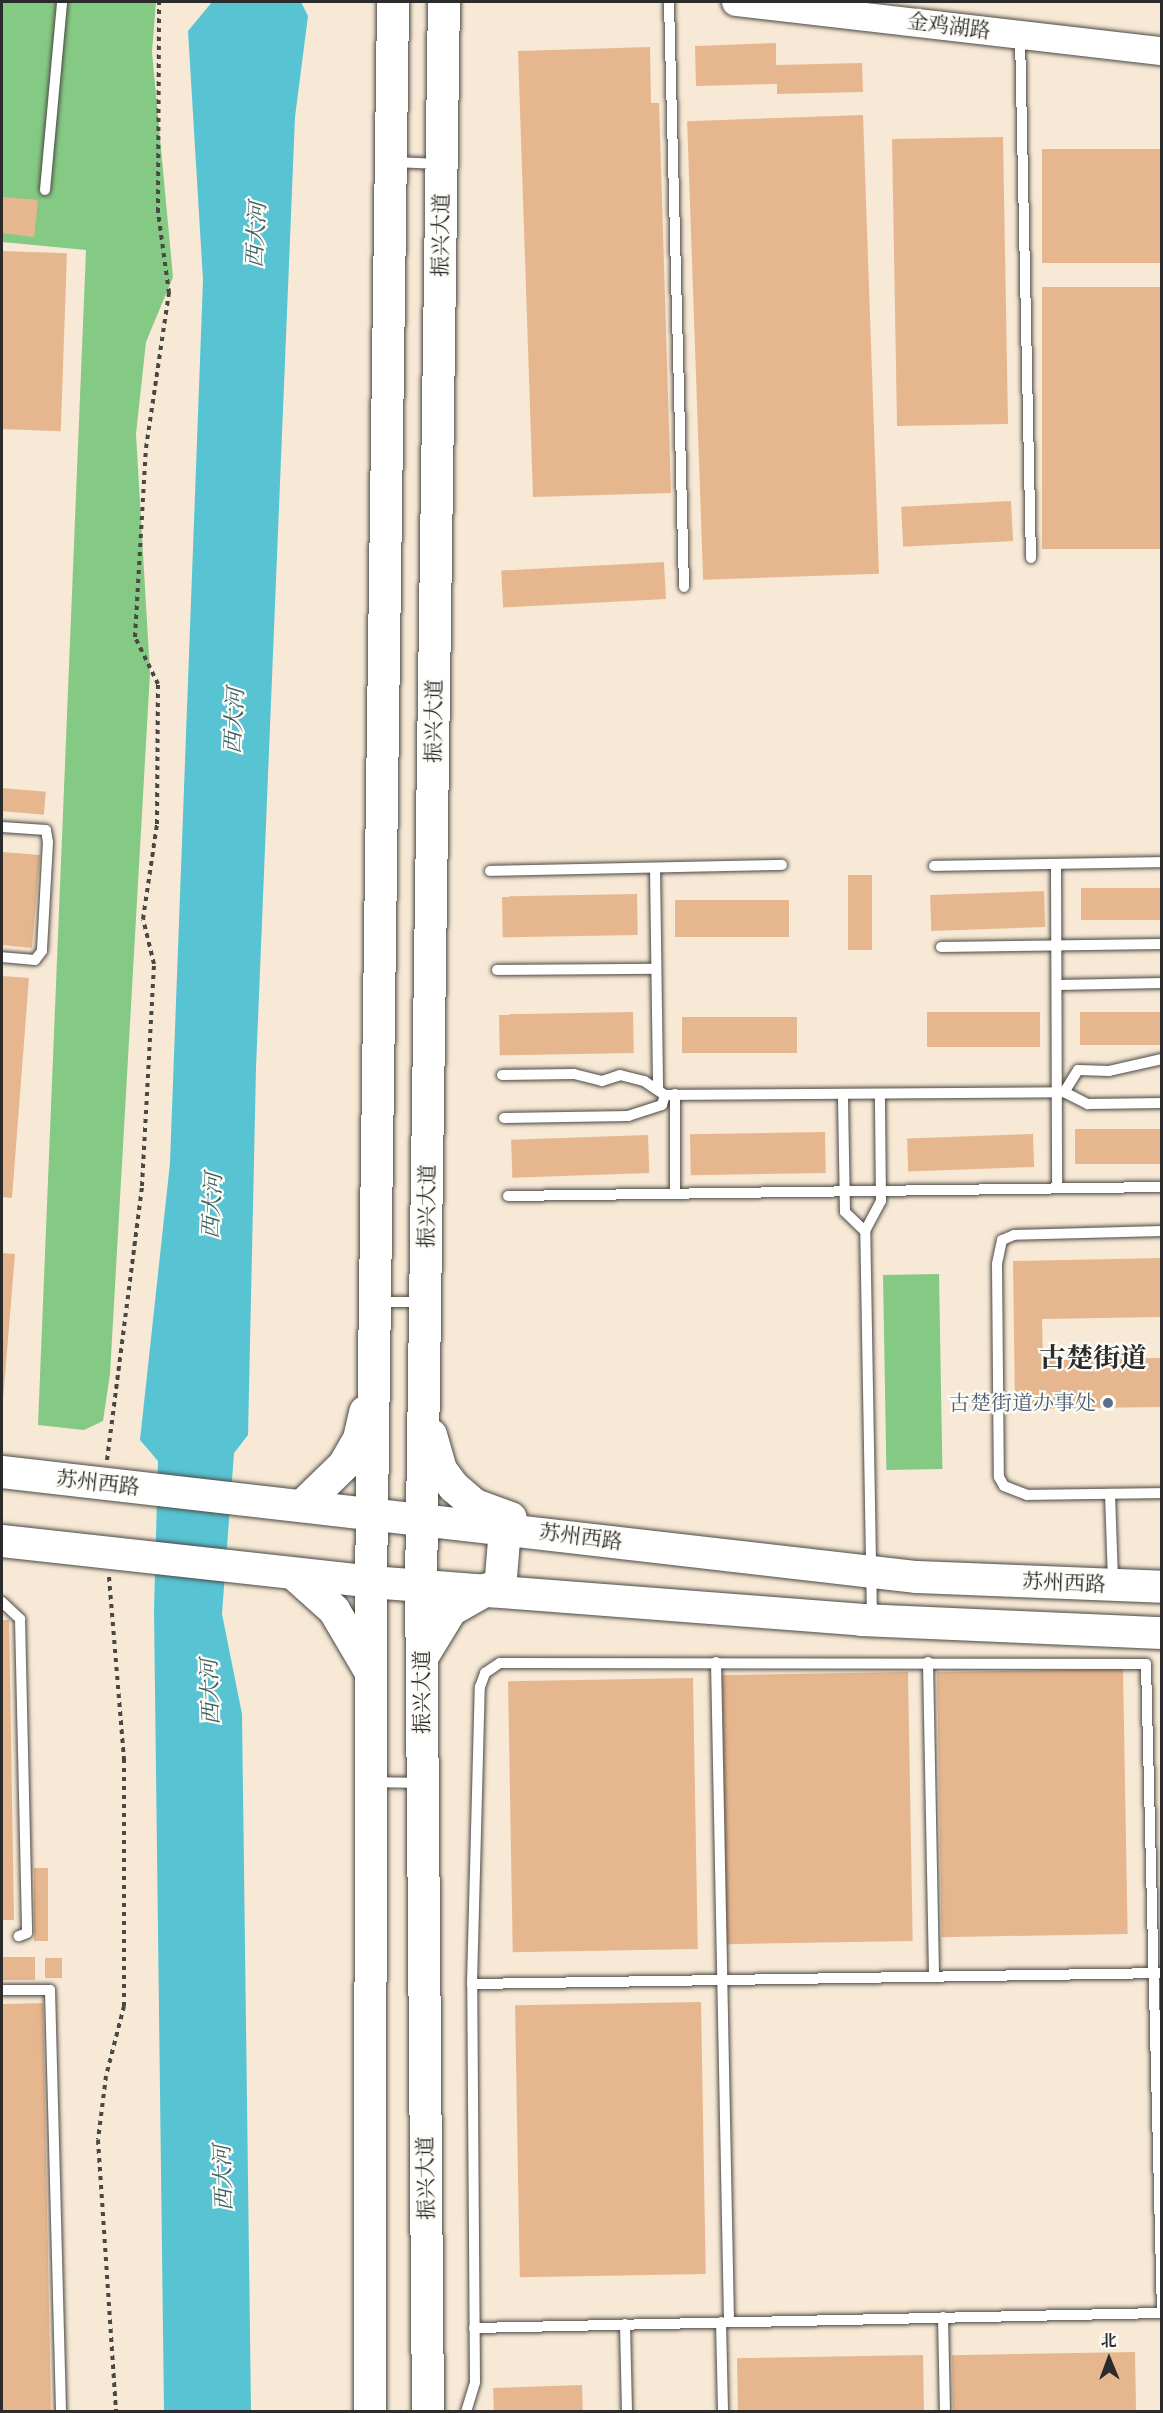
<!DOCTYPE html>
<html>
<head>
<meta charset="utf-8">
<style>
	body { margin:0 }
	#map { position:relative; width:1163px; height:2413px; overflow:hidden; background:#f7e9d5; font-family:"IM FELL French Canon","Noto Serif SC",serif }
	div>[style] { position:absolute }
	.green>* { inset:0; background:#85ca84; transform-origin:0 0 }
	.water>* { inset:0; background:#58c3d3 }
	.building>* { inset:0; background:#e6b78f; transform-origin:0 0 }
	.path>* { height:4px; margin-top:-2px; transform-origin:0; background:repeating-linear-gradient(90deg,#4a4844 0 4.5px,transparent 0 9px) }
	.roads { filter:drop-shadow(0 0 2px #4a4844) drop-shadow(0 0 2px #4a4844) }
	.service>* { height:10px; margin:-5px; padding:0 5px; transform-origin:5px; border-radius:5px; background:#fff }
	.tertiary>* { height:28px; margin:-14px; padding:0 14px; transform-origin:14px; border-radius:14px; background:#fff }
	.secondary>* { height:32px; margin:-16px; padding:0 16px; transform-origin:16px; border-radius:16px; background:#fff }
	.dots>* { width:16px; height:16px; translate:-50% -50%; box-sizing:border-box; border:3px solid #fdfcf7; border-radius:50% }
	span { translate:-50% -50%; white-space:nowrap; text-align:center; line-height:1.15; -webkit-text-stroke:4.5px #fdfcf7; paint-order:stroke }
	.street-label { font-size:21px; color:#2b2b2b }
	.service-label { font-size:21px; color:#4e5e75 }
	.right { translate:-100% -50%; text-align:right }
	.water-label { font-size:22px; color:#3b6066; font-style:italic }
	.district-label { font-size:27px; color:#2b2b2b; font-weight:700 }
	.frame { position:absolute; inset:0; border:3px solid #2b2b2b; pointer-events:none }
	.north { position:absolute; left:1079px; top:2329px; width:60px; height:60px; -webkit-text-stroke:4px #fdfcf7; paint-order:stroke; rotate:359deg; font-size:16px; font-weight:700; line-height:24px; text-align:center; color:#2b2b2b }
	.north::after { content:''; display:block; margin:auto; width:21px; height:27px; background:#2b2b2b; clip-path:polygon(50% 0,100% 100%,50% 72%,0 100%) }
</style>
</head>
<body>
<div id="map">
	<div class="green">
		<i style="clip-path:polygon(2px 2px,156px 2px,152px 52px,173px 277px,146px 342px,136px 434px,150px 673px,110px 1374px,103px 1421px,84px 1430px,38px 1425px,86px 250px,2px 242px)"></i>
		<i style="left:939px;top:1274px;width:195px;height:56px;rotate:89deg"></i>
	</div>
	<div class="water">
		<i style="clip-path:polygon(212px 2px,301px 2px,308px 16px,295px 117px,256px 1068px,248px 1435px,234px 1453px,222px 1614px,242px 1714px,251px 2411px,164px 2411px,154px 1610px,158px 1461px,140px 1440px,170px 1163px,203px 280px,188px 31px)"></i>
	</div>
	<div class="building">
		<i style="clip-path:polygon(776px 43px,776px 65px,862px 63px,863px 92px,777px 94px,777px 84px,696px 86px,695px 46px)"></i>
		<i style="clip-path:polygon(650px 47px,651px 103px,659px 103px,671px 493px,533px 497px,518px 51px)"></i>
		<i style="left:863px;top:115px;width:459px;height:176px;rotate:88deg"></i>
		<i style="left:1003px;top:137px;width:287px;height:111px;rotate:89deg"></i>
		<i style="left:1162px;top:149px;width:114px;height:120px;rotate:90deg"></i>
		<i style="clip-path:polygon(2px 197px,38px 200px,34px 237px,2px 233px)"></i>
		<i style="left:2px;top:251px;width:65px;height:178px;rotate:2deg"></i>
		<i style="left:1162px;top:287px;width:262px;height:120px;rotate:90deg"></i>
		<i style="left:1011px;top:501px;width:40px;height:110px;rotate:87deg"></i>
		<i style="left:664px;top:562px;width:37px;height:163px;rotate:87deg"></i>
		<i style="left:2px;top:788px;width:44px;height:23px;rotate:5deg"></i>
		<i style="clip-path:polygon(2px 852px,40px 855px,32px 948px,2px 945px)"></i>
		<i style="left:848px;top:875px;width:24px;height:75px"></i>
		<i style="left:1162px;top:888px;width:32px;height:81px;rotate:90deg"></i>
		<i style="left:1044px;top:891px;width:36px;height:114px;rotate:88deg"></i>
		<i style="left:637px;top:894px;width:41px;height:135px;rotate:89deg"></i>
		<i style="left:675px;top:900px;width:114px;height:37px"></i>
		<i style="clip-path:polygon(2px 976px,29px 978px,12px 1198px,2px 1197px)"></i>
		<i style="left:633px;top:1012px;width:41px;height:134px;rotate:89deg"></i>
		<i style="left:1040px;top:1012px;width:35px;height:113px;rotate:90deg"></i>
		<i style="left:1162px;top:1012px;width:33px;height:82px;rotate:90deg"></i>
		<i style="left:682px;top:1017px;width:115px;height:36px"></i>
		<i style="left:1162px;top:1129px;width:35px;height:87px;rotate:90deg"></i>
		<i style="left:825px;top:1132px;width:41px;height:135px;rotate:89deg"></i>
		<i style="left:1033px;top:1134px;width:33px;height:126px;rotate:88deg"></i>
		<i style="left:648px;top:1135px;width:38px;height:137px;rotate:88deg"></i>
		<i style="clip-path:polygon(2px 1253px,15px 1254px,3px 1400px,2px 1400px)"></i>
		<i style="clip-path:polygon(1162px 1258px,1162px 1317px,1042px 1319px,1043px 1360px,1162px 1358px,1162px 1407px,1015px 1409px,1013px 1261px)"></i>
		<i style="clip-path:polygon(2px 1620px,9px 1620px,14px 1920px,2px 1920px)"></i>
		<i style="left:1123px;top:1669px;width:265px;height:186px;rotate:89deg"></i>
		<i style="left:908px;top:1672px;width:269px;height:186px;rotate:89deg"></i>
		<i style="left:693px;top:1678px;width:271px;height:185px;rotate:89deg"></i>
		<i style="left:34px;top:1868px;width:14px;height:73px"></i>
		<i style="left:2px;top:1957px;width:33px;height:23px"></i>
		<i style="left:62px;top:1958px;width:20px;height:17px;rotate:90deg"></i>
		<i style="left:701px;top:2002px;width:272px;height:186px;rotate:89deg"></i>
		<i style="clip-path:polygon(43px 2003px,51px 2412px,2px 2412px,2px 2004px)"></i>
		<i style="left:1135px;top:2352px;width:60px;height:183px;rotate:89deg"></i>
		<i style="left:923px;top:2355px;width:57px;height:186px;rotate:89deg"></i>
		<i style="left:582px;top:2385px;width:27px;height:89px;rotate:88deg"></i>
	</div>
	<div class="path">
		<i style="left:107px;top:1460px;width:276px;rotate:-82.7deg"></i>
		<i style="left:142px;top:1186px;width:222px;rotate:-86.9deg"></i>
		<i style="left:154px;top:964px;width:46px;rotate:-103.7deg"></i>
		<i style="left:143px;top:919px;width:96px;rotate:-81.6deg"></i>
		<i style="left:157px;top:824px;width:140px;rotate:-89.6deg"></i>
		<i style="left:158px;top:684px;width:52px;rotate:-116.1deg"></i>
		<i style="left:135px;top:637px;width:189px;rotate:-86.7deg"></i>
		<i style="left:146px;top:448px;width:157px;rotate:-81.6deg"></i>
		<i style="left:169px;top:293px;width:82px;rotate:-97.7deg"></i>
		<i style="left:158px;top:212px;width:210px;rotate:-89.7deg"></i>
		<i style="left:109px;top:1577px;width:183px;rotate:85.3deg"></i>
		<i style="left:124px;top:1759px;width:247px;rotate:90deg"></i>
		<i style="left:124px;top:2006px;width:72px;rotate:104.4deg"></i>
		<i style="left:106px;top:2076px;width:64px;rotate:97.1deg"></i>
		<i style="left:98px;top:2140px;width:273px;rotate:86.2deg"></i>
	</div>
	<div class="roads">
		<div class="service">
			<i style="left:669px;top:2px;width:585px;rotate:88.53deg"></i>
			<i style="left:1020px;top:35px;width:523px;rotate:88.8deg"></i>
			<i style="left:394px;top:162px;width:45px;rotate:2.5deg"></i>
			<i style="left:45px;top:190px;width:189px;rotate:-84.8deg"></i>
			<i style="left:2px;top:827px;width:44px;rotate:3.9deg"></i>
			<i style="left:46px;top:830px;width:12px;rotate:81deg"></i>
			<i style="left:48px;top:842px;width:109px;rotate:93.2deg"></i>
			<i style="left:42px;top:951px;width:11px;rotate:128deg"></i>
			<i style="left:35px;top:960px;width:33px;rotate:-175deg"></i>
			<i style="left:1056px;top:864px;width:324px;rotate:89.8deg"></i>
			<i style="left:934px;top:866px;width:228px;rotate:-1deg"></i>
			<i style="left:655px;top:868px;width:220px;rotate:89.2deg"></i>
			<i style="left:490px;top:871px;width:292px;rotate:-1.2deg"></i>
			<i style="left:941px;top:947px;width:221px;rotate:-0.8deg"></i>
			<i style="left:497px;top:970px;width:159px;rotate:-0.4deg"></i>
			<i style="left:1057px;top:985px;width:105px;rotate:-1.1deg"></i>
			<i style="left:1162px;top:1059px;width:54px;rotate:167.2deg"></i>
			<i style="left:1109px;top:1071px;width:31px;rotate:-178deg"></i>
			<i style="left:1078px;top:1070px;width:26px;rotate:122deg"></i>
			<i style="left:1064px;top:1092px;width:27px;rotate:27deg"></i>
			<i style="left:1088px;top:1104px;width:74px;rotate:-0.8deg"></i>
			<i style="left:502px;top:1075px;width:72px;rotate:-0.8deg"></i>
			<i style="left:574px;top:1074px;width:29px;rotate:14deg"></i>
			<i style="left:602px;top:1081px;width:19px;rotate:-18deg"></i>
			<i style="left:620px;top:1075px;width:25px;rotate:14deg"></i>
			<i style="left:644px;top:1081px;width:25px;rotate:34deg"></i>
			<i style="left:665px;top:1095px;width:10px;rotate:107deg"></i>
			<i style="left:662px;top:1105px;width:35px;rotate:162deg"></i>
			<i style="left:629px;top:1116px;width:125px;rotate:179.1deg"></i>
			<i style="left:665px;top:1095px;width:399px;rotate:-0.4deg"></i>
			<i style="left:843px;top:1098px;width:114px;rotate:89deg"></i>
			<i style="left:845px;top:1212px;width:28px;rotate:44deg"></i>
			<i style="left:675px;top:1193px;width:99px;rotate:-90deg"></i>
			<i style="left:508px;top:1196px;width:654px;rotate:-0.79deg"></i>
			<i style="left:1162px;top:1231px;width:148px;rotate:178.5deg"></i>
			<i style="left:1014px;top:1235px;width:13px;rotate:157deg"></i>
			<i style="left:1002px;top:1240px;width:25px;rotate:102deg"></i>
			<i style="left:997px;top:1264px;width:213px;rotate:89.5deg"></i>
			<i style="left:999px;top:1477px;width:10px;rotate:61deg"></i>
			<i style="left:1004px;top:1486px;width:25px;rotate:21deg"></i>
			<i style="left:1027px;top:1495px;width:135px;rotate:-0.8deg"></i>
			<i style="left:379px;top:1302px;width:44px"></i>
			<i style="left:1110px;top:1494px;width:88px;rotate:88deg"></i>
			<i style="left:2px;top:1602px;width:25px;rotate:43deg"></i>
			<i style="left:20px;top:1619px;width:314px;rotate:88.7deg"></i>
			<i style="left:27px;top:1933px;width:9px;rotate:159deg"></i>
			<i style="left:872px;top:1618px;width:387px;rotate:-91deg"></i>
			<i style="left:865px;top:1231px;width:34px;rotate:-62deg"></i>
			<i style="left:881px;top:1201px;width:104px;rotate:-90.6deg"></i>
			<i style="left:716px;top:1662px;width:660px;rotate:88.87deg"></i>
			<i style="left:928px;top:1662px;width:315px;rotate:88.9deg"></i>
			<i style="left:372px;top:1782px;width:47px;rotate:1.2deg"></i>
			<i style="left:472px;top:1984px;width:690px;rotate:-0.91deg"></i>
			<i style="left:2px;top:1990px;width:48px"></i>
			<i style="left:50px;top:1990px;width:422px;rotate:88.5deg"></i>
			<i style="left:943px;top:2317px;width:95px;rotate:88.8deg"></i>
			<i style="left:721px;top:2322px;width:90px;rotate:88.7deg"></i>
			<i style="left:625px;top:2324px;width:88px;rotate:88.7deg"></i>
			<i style="left:474px;top:2328px;width:688px;rotate:-1.25deg"></i>
			<i style="left:466px;top:2412px;width:31px;rotate:-73deg"></i>
			<i style="left:475px;top:2382px;width:398px;rotate:-90.4deg"></i>
			<i style="left:472px;top:1984px;width:297px;rotate:-88.5deg"></i>
			<i style="left:480px;top:1687px;width:15px;rotate:-70deg"></i>
			<i style="left:485px;top:1673px;width:18px;rotate:-34deg"></i>
			<i style="left:500px;top:1663px;width:646px;rotate:0.09deg"></i>
			<i style="left:1146px;top:1664px;width:649px;rotate:88.59deg"></i>
		</div>
		<div class="tertiary">
			<i style="left:736px;top:2px;width:429px;rotate:6.6deg"></i>
		</div>
		<div class="secondary">
			<i style="left:431px;top:1435px;width:36px;rotate:74deg"></i>
			<i style="left:441px;top:1470px;width:21px;rotate:53deg"></i>
			<i style="left:454px;top:1487px;width:28px;rotate:41deg"></i>
			<i style="left:475px;top:1505px;width:38px;rotate:20deg"></i>
			<i style="left:2px;top:1472px;width:921px;rotate:6.55deg"></i>
			<i style="left:917px;top:1577px;width:245px;rotate:2.3deg"></i>
			<i style="left:303px;top:1505px;width:57px;rotate:-44.3deg"></i>
			<i style="left:344px;top:1465px;width:30px;rotate:-60deg"></i>
			<i style="left:359px;top:1439px;width:28px;rotate:-77deg"></i>
			<i style="left:2px;top:1541px;width:371px;rotate:6.3deg"></i>
			<i style="left:371px;top:1582px;width:491px;rotate:4.4deg"></i>
			<i style="left:861px;top:1620px;width:301px;rotate:2.5deg"></i>
			<i style="left:294px;top:1574px;width:54px;rotate:42deg"></i>
			<i style="left:334px;top:1610px;width:71px;rotate:59.5deg"></i>
			<i style="left:500px;top:1590px;width:62px;rotate:-85.4deg"></i>
			<i style="left:423px;top:1656px;width:54px;rotate:-58.7deg"></i>
			<i style="left:451px;top:1610px;width:43px;rotate:-29.6deg"></i>
			<i style="left:370px;top:2412px;width:830px;rotate:-89.93deg"></i>
			<i style="left:371px;top:1582px;width:1580px;rotate:-89.2deg"></i>
			<i style="left:428px;top:2412px;width:827px;rotate:-90.48deg"></i>
			<i style="left:421px;top:1585px;width:1583px;rotate:-89.17deg"></i>
		</div>
	</div>
	<div class="dots">
		<i style="left:1108px;top:1403px;background:#5c6f8a"></i>
	</div>
	<div class="street-label">
		<span style="left:949px;top:26px;rotate:7deg">金鸡湖路</span>
		<span style="left:441px;top:235px;rotate:-89deg">振兴大道</span>
		<span style="left:434px;top:721px;rotate:-89deg">振兴大道</span>
		<span style="left:427px;top:1206px;rotate:-89deg">振兴大道</span>
		<span style="left:98px;top:1483px;rotate:6deg">苏州西路</span>
		<span style="left:581px;top:1537px;rotate:7deg">苏州西路</span>
		<span style="left:1064px;top:1583px;rotate:2deg">苏州西路</span>
		<span style="left:422px;top:1692px;rotate:-90deg">振兴大道</span>
		<span style="left:426px;top:2178px;rotate:-91deg">振兴大道</span>
	</div>
	<div class="service-label">
		<span class="right" style="left:1096px;top:1403px">古楚街道办事处</span>
	</div>
	<div class="water-label">
		<span style="left:257px;top:235px;rotate:-87deg">西大河</span>
		<span style="left:235px;top:721px;rotate:-87deg">西大河</span>
		<span style="left:213px;top:1206px;rotate:-87deg">西大河</span>
		<span style="left:211px;top:1692px;rotate:-92deg">西大河</span>
		<span style="left:224px;top:2178px;rotate:-92deg">西大河</span>
	</div>
	<div class="district-label">
		<span style="left:1093px;top:1359px">古楚街道</span>
	</div>
	<div class="frame"></div>
	<div class="north">北</div>
</div>
</body>
</html>
